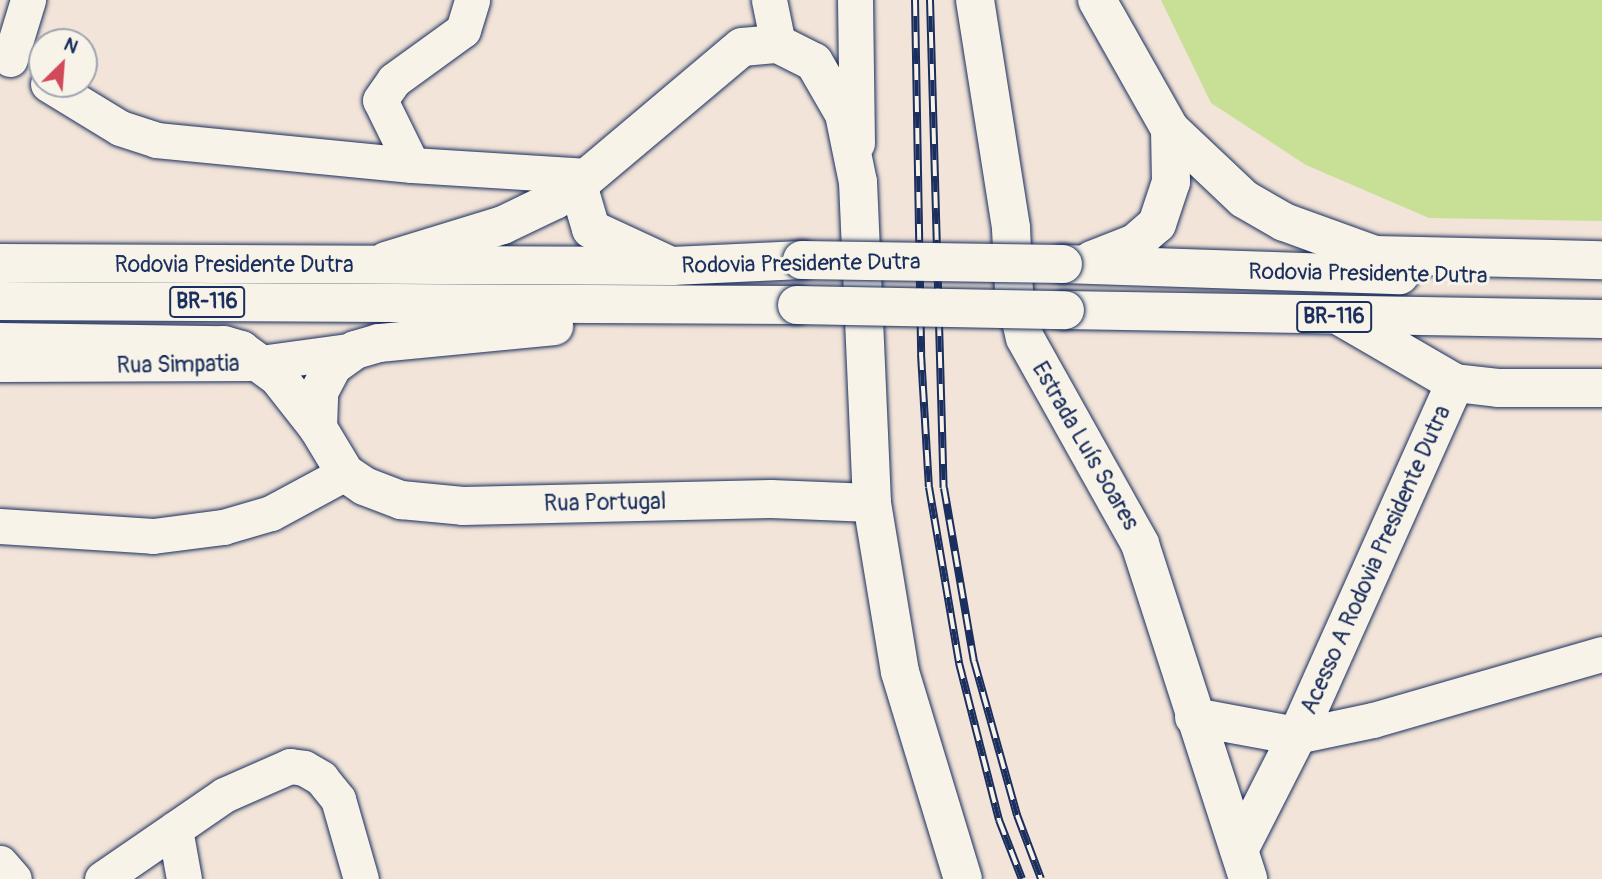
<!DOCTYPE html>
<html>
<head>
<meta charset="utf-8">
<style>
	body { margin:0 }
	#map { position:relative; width:1602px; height:879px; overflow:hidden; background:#f2e4d8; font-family:Pangolin,sans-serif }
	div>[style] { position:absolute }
	.green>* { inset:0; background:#c8e095 }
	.roads { filter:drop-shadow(0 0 2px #1b2f5e) drop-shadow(0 0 2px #1b2f5e) }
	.minor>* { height:35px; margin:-17.5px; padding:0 17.5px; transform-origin:17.5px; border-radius:17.5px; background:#f7f3e8 }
	.major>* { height:38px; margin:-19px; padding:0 19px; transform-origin:19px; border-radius:19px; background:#f7f3e8 }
	.highway>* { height:38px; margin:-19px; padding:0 19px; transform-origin:19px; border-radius:19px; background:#f7f3e8 }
	.rail>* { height:8px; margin-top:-4px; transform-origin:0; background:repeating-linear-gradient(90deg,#f7f3e8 0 16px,#1b2f5e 0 32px); box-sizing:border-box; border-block:2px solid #1b2f5e }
	.bridges { filter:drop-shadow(0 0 2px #1b2f5e) drop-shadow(0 0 2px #1b2f5e) }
	.highway-bridge>* { height:38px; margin:-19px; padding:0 19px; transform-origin:19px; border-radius:19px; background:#f7f3e8 }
	span { translate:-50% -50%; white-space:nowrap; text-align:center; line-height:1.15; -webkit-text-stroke:6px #f7f3e8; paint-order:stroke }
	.shield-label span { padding:2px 5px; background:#f7f3e8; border:2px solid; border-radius:5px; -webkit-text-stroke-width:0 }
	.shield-label { font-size:21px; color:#1b2f5e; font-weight:700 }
	.street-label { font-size:23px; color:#1b2f5e }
	.north { position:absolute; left:28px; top:28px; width:70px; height:70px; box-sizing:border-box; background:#f7f3e8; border:2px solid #9fa5b1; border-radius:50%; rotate:25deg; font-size:19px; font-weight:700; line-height:28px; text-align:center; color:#1b2f5e }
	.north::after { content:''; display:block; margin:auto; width:24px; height:32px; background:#d1495b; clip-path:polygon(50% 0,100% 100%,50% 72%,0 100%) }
</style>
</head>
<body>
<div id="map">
	<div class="green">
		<i style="clip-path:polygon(1161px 0,1602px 0,1602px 221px,1429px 218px,1306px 165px,1211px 103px)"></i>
	</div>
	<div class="roads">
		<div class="minor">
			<i style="left:769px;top:0;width:45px;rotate:78.4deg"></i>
			<i style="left:855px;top:0;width:143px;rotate:89.2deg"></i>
			<i style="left:10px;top:59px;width:62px;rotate:-73deg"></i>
			<i style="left:48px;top:84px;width:84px;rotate:31.4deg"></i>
			<i style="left:120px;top:128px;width:38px;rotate:18deg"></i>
			<i style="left:156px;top:140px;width:257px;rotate:5.6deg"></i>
			<i style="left:412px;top:165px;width:176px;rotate:3.6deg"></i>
			<i style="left:412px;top:165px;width:72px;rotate:-116.2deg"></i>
			<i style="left:380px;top:100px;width:24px;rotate:-55deg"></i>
			<i style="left:394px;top:80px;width:85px;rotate:-35.9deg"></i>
			<i style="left:463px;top:30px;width:31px;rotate:-73deg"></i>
			<i style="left:0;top:364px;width:260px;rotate:-0.2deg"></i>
			<i style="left:260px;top:363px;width:96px;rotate:-7.8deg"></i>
			<i style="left:0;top:526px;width:153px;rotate:3.7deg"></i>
			<i style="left:153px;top:536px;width:71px;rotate:-7.3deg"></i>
			<i style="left:223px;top:527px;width:50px;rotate:-16.3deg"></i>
			<i style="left:271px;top:513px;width:84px;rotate:-28.4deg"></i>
			<i style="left:1297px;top:736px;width:78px;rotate:-11.9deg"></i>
			<i style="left:1373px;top:720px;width:238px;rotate:-16.1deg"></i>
			<i style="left:175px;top:829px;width:51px;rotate:79.8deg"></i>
			<i style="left:0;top:863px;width:21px;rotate:49deg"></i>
			<i style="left:102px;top:879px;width:148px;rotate:-34.5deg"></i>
			<i style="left:224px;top:795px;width:72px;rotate:-23.7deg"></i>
			<i style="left:290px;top:766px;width:14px;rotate:8deg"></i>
			<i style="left:304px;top:768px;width:20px;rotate:30deg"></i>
			<i style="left:321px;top:778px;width:27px;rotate:51deg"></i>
			<i style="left:338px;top:799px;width:83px;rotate:74deg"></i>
		</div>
		<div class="major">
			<i style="left:975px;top:0;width:231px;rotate:81deg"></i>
			<i style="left:1011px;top:228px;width:64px;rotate:87.3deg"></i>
			<i style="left:1014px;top:292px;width:47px;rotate:76.6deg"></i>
			<i style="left:1025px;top:338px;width:236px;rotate:60.8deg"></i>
			<i style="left:1140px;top:544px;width:352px;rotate:72.1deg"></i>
			<i style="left:578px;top:185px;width:46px;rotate:73.5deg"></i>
			<i style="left:591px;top:229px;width:88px;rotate:24.8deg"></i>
			<i style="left:386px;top:261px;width:122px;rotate:-17.1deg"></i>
			<i style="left:503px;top:225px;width:58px;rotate:-25.7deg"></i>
			<i style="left:555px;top:200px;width:27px;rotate:-33deg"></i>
			<i style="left:578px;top:185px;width:214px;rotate:-40.1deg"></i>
			<i style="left:742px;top:47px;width:36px;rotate:-5deg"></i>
			<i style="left:778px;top:44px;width:40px;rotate:26.6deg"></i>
			<i style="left:814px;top:62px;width:60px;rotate:60deg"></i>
			<i style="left:844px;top:114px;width:69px;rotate:78.4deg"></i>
			<i style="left:858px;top:182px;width:321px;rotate:87.5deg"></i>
			<i style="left:872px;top:503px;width:171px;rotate:80.6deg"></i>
			<i style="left:900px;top:672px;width:216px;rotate:73.1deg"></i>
			<i style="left:318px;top:428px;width:52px;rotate:59deg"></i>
			<i style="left:345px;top:473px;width:23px;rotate:34deg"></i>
			<i style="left:364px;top:486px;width:40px;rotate:21deg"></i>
			<i style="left:401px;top:500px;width:62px;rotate:5.5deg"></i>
			<i style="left:463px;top:506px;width:308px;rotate:-1.3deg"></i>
			<i style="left:771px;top:499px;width:101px;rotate:2.3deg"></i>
			<i style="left:1194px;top:717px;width:105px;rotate:10.5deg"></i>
			<i style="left:1239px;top:850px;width:128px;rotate:-63deg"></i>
			<i style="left:1297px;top:736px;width:387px;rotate:-65.9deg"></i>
		</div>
		<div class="highway">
			<i style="left:1097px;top:0;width:148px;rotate:60.5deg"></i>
			<i style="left:1170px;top:129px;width:102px;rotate:43.4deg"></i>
			<i style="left:1244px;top:199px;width:46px;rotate:29.9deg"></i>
			<i style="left:1284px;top:222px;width:97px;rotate:19.9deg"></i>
			<i style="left:1375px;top:255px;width:227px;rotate:1.3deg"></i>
			<i style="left:1092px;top:260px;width:46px;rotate:-21.6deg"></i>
			<i style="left:1135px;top:243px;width:29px;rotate:-41deg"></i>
			<i style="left:1157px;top:224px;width:44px;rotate:-71.6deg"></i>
			<i style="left:1171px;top:182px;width:53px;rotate:-91.1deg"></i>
			<i style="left:0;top:263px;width:672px;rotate:0.26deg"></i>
			<i style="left:672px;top:266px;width:130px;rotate:-2.6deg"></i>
			<i style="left:1063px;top:264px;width:337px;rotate:1.9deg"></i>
			<i style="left:0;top:301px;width:797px;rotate:0.29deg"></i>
			<i style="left:1065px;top:310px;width:537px;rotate:0.96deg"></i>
			<i style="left:1343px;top:318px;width:129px;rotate:30.1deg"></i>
			<i style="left:1455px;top:383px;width:43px;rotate:6.6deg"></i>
			<i style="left:1498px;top:388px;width:104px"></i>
			<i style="left:0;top:342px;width:224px;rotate:0.8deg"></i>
			<i style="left:224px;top:345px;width:18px;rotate:16deg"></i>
			<i style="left:241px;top:350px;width:46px;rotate:36.1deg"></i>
			<i style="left:278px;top:377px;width:65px;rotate:51.9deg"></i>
			<i style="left:318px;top:428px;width:36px;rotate:-88deg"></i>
			<i style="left:319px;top:392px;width:30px;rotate:-62deg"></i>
			<i style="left:333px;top:366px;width:27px;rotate:-36deg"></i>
			<i style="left:355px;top:350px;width:25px;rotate:-16deg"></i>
			<i style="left:379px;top:343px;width:176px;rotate:-5.5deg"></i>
		</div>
	</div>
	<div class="rail">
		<i style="left:915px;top:0;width:354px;rotate:89deg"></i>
		<i style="left:921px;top:354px;width:133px;rotate:86.6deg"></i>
		<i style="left:929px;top:487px;width:179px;rotate:80.3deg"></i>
		<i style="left:959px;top:663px;width:162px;rotate:75.7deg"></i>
		<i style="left:999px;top:820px;width:63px;rotate:68.7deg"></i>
		<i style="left:930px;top:0;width:488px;rotate:88.4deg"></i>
		<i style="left:944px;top:488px;width:176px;rotate:80.2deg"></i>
		<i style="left:974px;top:661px;width:160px;rotate:74.4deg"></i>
		<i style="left:1017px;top:815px;width:68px;rotate:69.4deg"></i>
	</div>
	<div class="bridges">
		<div class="highway-bridge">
			<i style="left:802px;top:260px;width:261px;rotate:0.9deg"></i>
			<i style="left:797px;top:305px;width:268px;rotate:1.1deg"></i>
		</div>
	</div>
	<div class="shield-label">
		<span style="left:207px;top:302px">BR-116</span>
		<span style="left:1334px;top:317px">BR-116</span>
	</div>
	<div class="street-label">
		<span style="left:801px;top:264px;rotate:-1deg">Rodovia Presidente Dutra</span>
		<span style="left:234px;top:265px">Rodovia Presidente Dutra</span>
		<span style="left:1368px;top:274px;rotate:1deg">Rodovia Presidente Dutra</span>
		<span style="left:178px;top:365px;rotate:-1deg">Rua Simpatia</span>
		<span style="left:1085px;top:446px;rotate:60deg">Estrada Luís Soares</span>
		<span style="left:605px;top:503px;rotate:-1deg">Rua Portugal</span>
		<span style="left:1376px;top:560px;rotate:-66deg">Acesso A Rodovia Presidente Dutra</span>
	</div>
	<div class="north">N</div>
</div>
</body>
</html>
